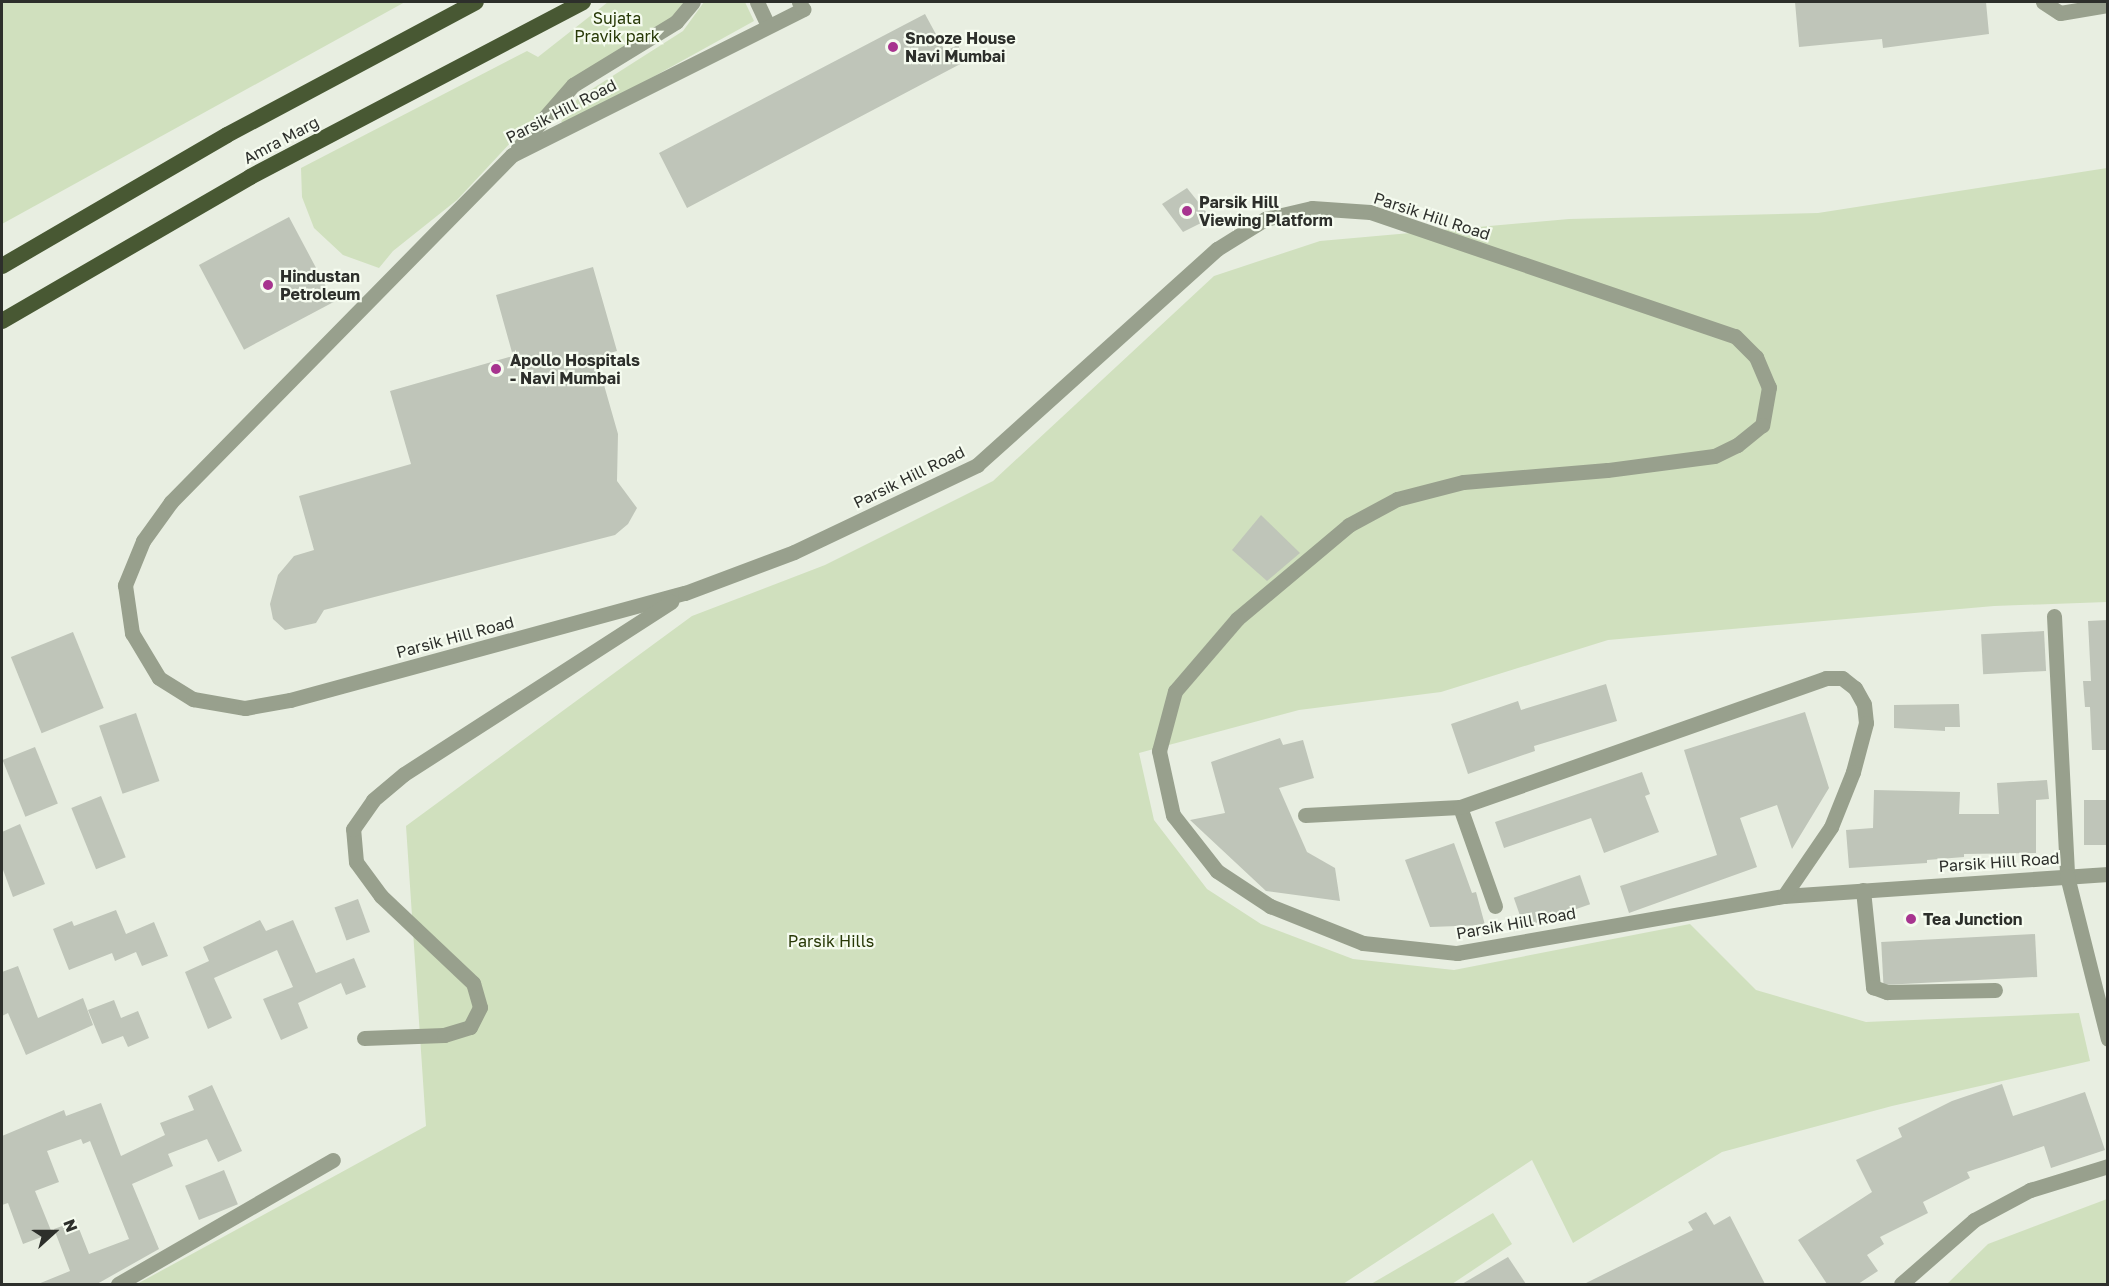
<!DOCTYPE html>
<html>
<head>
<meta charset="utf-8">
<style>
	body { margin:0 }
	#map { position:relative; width:2109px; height:1286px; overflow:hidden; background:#e8eee1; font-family:"Golos Text",sans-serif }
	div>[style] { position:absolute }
	.green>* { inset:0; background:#d0e0be }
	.building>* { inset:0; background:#bfc5b9; transform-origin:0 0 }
	.minor>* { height:15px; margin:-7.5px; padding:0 7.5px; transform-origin:7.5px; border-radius:7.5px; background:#98a08d }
	.tertiary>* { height:15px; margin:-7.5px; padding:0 7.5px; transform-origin:7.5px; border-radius:7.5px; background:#98a08d }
	.trunk>* { height:16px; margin:-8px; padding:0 8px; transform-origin:8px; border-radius:8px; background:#485833 }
	.dots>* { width:16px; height:16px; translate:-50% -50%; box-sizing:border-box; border:3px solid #f5fbef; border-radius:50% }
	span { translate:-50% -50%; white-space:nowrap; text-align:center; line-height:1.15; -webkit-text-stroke:4.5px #f5fbef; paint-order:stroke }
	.park-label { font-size:16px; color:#283907 }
	.poi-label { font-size:16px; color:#2d2f2b; font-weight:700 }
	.left { translate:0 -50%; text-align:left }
	.street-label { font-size:16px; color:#2d2f2b }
	.frame { position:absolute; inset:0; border:3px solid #2d2f2b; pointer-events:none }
	.north { position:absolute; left:24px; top:1202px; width:60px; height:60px; -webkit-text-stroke:4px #f5fbef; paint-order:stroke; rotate:69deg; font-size:16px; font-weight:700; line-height:24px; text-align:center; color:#2d2f2b }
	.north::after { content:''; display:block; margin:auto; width:21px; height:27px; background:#2d2f2b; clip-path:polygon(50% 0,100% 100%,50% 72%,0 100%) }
</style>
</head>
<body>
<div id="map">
	<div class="green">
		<i style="clip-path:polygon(2px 2px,405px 2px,2px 224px)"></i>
		<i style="clip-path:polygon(608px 2px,684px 2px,689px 7px,606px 62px,550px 112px,529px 123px,457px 200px,393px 251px,379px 268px,343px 255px,314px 228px,302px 197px,301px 168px,527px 51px,538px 57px)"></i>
		<i style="clip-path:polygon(704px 2px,745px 2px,754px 21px,568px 124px,561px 122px,578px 98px,683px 31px)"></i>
		<i style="clip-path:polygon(2107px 168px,2107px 602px,1994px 606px,1608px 640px,1441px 692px,1299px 710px,1139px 753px,1154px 820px,1207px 889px,1261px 924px,1353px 959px,1454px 970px,1690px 924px,1756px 990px,1866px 1022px,2079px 1013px,2090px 1061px,1892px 1106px,1722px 1152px,1573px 1243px,1532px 1160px,1343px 1284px,137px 1284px,426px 1126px,406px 826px,692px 616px,825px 565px,993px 481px,1214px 276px,1320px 241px,1569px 219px,1818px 213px)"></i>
		<i style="clip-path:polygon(2107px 1199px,2107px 1284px,1947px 1284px,1988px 1244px)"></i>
		<i style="clip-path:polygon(1493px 1213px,1512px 1244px,1452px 1284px,1371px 1284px)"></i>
	</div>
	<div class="building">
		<i style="clip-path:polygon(1795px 2px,1986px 2px,1989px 34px,1883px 48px,1882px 39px,1799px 47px)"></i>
		<i style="clip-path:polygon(925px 14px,945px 51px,958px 45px,966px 61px,687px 208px,659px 153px)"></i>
		<i style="clip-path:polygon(1187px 188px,1211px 218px,1183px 232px,1162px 204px)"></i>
		<i style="left:289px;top:217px;width:96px;height:102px;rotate:62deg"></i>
		<i style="clip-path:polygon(593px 267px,617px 351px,596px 357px,618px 434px,617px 481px,637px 508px,628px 524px,615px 535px,324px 610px,316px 623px,285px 630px,273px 619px,270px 604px,278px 575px,294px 556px,314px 550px,299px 496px,411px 464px,390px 391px,513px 356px,496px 295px)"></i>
		<i style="clip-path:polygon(1261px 515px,1300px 553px,1267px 581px,1232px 550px)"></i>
		<i style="clip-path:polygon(2108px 620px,2108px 750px,2092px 750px,2090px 707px,2085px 707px,2083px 681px,2091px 681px,2088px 621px)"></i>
		<i style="left:2044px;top:631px;width:40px;height:63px;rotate:87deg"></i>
		<i style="left:73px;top:632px;width:82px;height:67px;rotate:68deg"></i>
		<i style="clip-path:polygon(1606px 684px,1617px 721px,1534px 746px,1535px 751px,1468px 774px,1451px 724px,1518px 701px,1521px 710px)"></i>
		<i style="clip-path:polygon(1959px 704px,1960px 727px,1945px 727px,1945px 731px,1894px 728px,1894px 705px)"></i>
		<i style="clip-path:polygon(1805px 712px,1829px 788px,1792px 849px,1777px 805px,1740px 818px,1757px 867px,1629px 913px,1620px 886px,1717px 855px,1684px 750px)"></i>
		<i style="left:136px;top:713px;width:72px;height:39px;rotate:71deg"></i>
		<i style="clip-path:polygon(1280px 738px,1283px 745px,1303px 740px,1314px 778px,1279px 788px,1307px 852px,1335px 868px,1340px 901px,1266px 891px,1190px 820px,1225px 813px,1211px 762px)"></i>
		<i style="left:35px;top:747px;width:61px;height:35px;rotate:68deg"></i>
		<i style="clip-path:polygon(1642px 772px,1650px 794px,1645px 796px,1659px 832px,1604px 853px,1591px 818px,1504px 848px,1495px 822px)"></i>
		<i style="clip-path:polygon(2047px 780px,2049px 799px,2036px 800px,2036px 853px,1964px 854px,1964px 857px,1927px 860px,1927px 863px,1849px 868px,1846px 830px,1873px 828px,1874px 790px,1960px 792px,1959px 814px,1999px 814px,1997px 783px)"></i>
		<i style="left:101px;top:796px;width:66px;height:32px;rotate:68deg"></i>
		<i style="left:2108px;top:800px;width:45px;height:24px;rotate:90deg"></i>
		<i style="clip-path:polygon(20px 824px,45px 884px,13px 897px,2px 867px,2px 832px)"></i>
		<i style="clip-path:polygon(1454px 843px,1472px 893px,1476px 892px,1485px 925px,1430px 927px,1405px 860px)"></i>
		<i style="left:1580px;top:875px;width:31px;height:70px;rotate:71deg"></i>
		<i style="left:358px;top:899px;width:35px;height:25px;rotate:70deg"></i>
		<i style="clip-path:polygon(116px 910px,126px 934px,154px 922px,168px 956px,142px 966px,136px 952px,115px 961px,112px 953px,69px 970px,53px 929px,72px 921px,74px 926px)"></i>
		<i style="clip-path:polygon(260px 920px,266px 931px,293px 920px,316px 973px,354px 958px,366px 987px,346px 995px,341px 983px,298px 1003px,308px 1028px,281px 1040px,263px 999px,293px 987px,277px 950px,214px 978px,232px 1018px,208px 1029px,185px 972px,209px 961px,203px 947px)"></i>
		<i style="left:2035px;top:934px;width:43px;height:154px;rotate:87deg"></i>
		<i style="clip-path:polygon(18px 966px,38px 1018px,83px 998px,93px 1025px,26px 1055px,8px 1013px,2px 1016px,2px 972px)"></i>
		<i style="clip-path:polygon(114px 1000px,121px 1018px,138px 1011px,149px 1038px,128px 1047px,123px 1036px,102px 1044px,88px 1010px)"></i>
		<i style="clip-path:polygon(2002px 1084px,2013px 1116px,2085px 1092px,2105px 1150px,2051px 1168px,2044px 1146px,1967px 1172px,1970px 1178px,1923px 1202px,1928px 1213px,1880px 1237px,1884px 1244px,1867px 1255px,1878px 1271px,1858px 1284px,1827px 1284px,1798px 1240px,1872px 1192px,1856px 1160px,1902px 1137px,1898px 1128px,1952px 1101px)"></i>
		<i style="clip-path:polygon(212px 1085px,242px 1151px,218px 1162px,207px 1139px,168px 1154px,173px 1166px,132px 1184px,159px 1249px,97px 1284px,38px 1284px,70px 1271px,54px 1229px,76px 1221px,89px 1254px,129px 1239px,90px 1141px,83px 1144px,81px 1139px,47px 1151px,59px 1182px,35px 1191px,52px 1233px,23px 1244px,8px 1203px,2px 1205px,2px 1136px,64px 1110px,66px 1116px,101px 1103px,121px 1156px,165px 1135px,160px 1123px,194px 1110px,188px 1096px)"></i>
		<i style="left:224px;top:1170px;width:37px;height:42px;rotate:68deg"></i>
		<i style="clip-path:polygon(1706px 1212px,1714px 1225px,1730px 1216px,1765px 1284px,1584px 1284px,1693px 1230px,1688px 1222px)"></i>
		<i style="clip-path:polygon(1508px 1257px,1526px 1284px,1462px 1284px)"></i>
	</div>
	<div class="minor">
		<i style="left:2043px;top:2px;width:20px;rotate:33deg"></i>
		<i style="left:2060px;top:13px;width:49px;rotate:-9.5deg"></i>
		<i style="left:512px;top:155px;width:487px;rotate:134.5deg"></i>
		<i style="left:171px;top:502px;width:48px;rotate:125.7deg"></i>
		<i style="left:143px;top:541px;width:48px;rotate:112.2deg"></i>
		<i style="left:125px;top:585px;width:49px;rotate:81.7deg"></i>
		<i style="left:132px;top:633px;width:52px;rotate:59deg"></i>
		<i style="left:159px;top:678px;width:40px;rotate:32deg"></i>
		<i style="left:193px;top:699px;width:53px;rotate:9.8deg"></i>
		<i style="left:245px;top:708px;width:46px;rotate:-10.1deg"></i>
		<i style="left:290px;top:700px;width:409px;rotate:-15.2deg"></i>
		<i style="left:685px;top:593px;width:116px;rotate:-20.6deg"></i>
		<i style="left:794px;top:552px;width:203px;rotate:-25.4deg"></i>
		<i style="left:977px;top:465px;width:323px;rotate:-42deg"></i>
		<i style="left:1217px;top:249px;width:57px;rotate:-32deg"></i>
		<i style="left:1265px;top:219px;width:48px;rotate:-13.2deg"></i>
		<i style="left:1312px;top:208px;width:58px;rotate:3.9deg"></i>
		<i style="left:1370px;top:212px;width:385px;rotate:18.8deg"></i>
		<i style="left:1735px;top:336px;width:30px;rotate:45deg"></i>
		<i style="left:1756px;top:357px;width:33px;rotate:67deg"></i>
		<i style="left:1769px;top:387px;width:39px;rotate:100deg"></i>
		<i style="left:1762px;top:425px;width:32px;rotate:141deg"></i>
		<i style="left:1737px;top:445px;width:25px;rotate:154deg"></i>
		<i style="left:1714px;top:456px;width:108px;rotate:172.5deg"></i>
		<i style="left:1607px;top:470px;width:144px;rotate:175.2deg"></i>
		<i style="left:1463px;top:482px;width:68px;rotate:165.6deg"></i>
		<i style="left:1397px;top:499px;width:55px;rotate:151.6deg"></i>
		<i style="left:1349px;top:525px;width:146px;rotate:140deg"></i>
		<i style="left:1237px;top:619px;width:95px;rotate:130.7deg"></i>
		<i style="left:1175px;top:691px;width:62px;rotate:104.9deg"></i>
		<i style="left:1159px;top:751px;width:66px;rotate:77.7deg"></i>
		<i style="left:1173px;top:815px;width:71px;rotate:51.8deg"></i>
		<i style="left:1217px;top:871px;width:64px;rotate:33.4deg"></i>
		<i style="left:1270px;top:906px;width:100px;rotate:21.7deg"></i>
		<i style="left:1363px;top:943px;width:95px;rotate:6.1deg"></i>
		<i style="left:1457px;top:953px;width:332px;rotate:-9.9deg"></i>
		<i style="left:1784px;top:896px;width:325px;rotate:-3.9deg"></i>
		<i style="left:2054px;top:616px;width:260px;rotate:87.1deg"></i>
		<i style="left:2067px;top:876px;width:168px;rotate:75.9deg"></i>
		<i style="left:1305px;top:815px;width:155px;rotate:-3deg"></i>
		<i style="left:1863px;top:890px;width:98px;rotate:84.1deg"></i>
		<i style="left:1873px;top:987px;width:15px;rotate:20deg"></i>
		<i style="left:1887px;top:992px;width:108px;rotate:-1.1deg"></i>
		<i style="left:1495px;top:906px;width:105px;rotate:-109.5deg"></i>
		<i style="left:1460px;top:807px;width:388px;rotate:-19.4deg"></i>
		<i style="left:1826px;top:678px;width:16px"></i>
		<i style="left:1842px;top:678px;width:16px;rotate:38deg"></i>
		<i style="left:1855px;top:688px;width:18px;rotate:61deg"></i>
		<i style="left:1864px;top:704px;width:19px;rotate:84deg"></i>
		<i style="left:1866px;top:723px;width:51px;rotate:104.9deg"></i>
		<i style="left:1853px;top:772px;width:59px;rotate:111.8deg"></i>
		<i style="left:1831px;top:827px;width:83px;rotate:124.3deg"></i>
		<i style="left:364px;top:1038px;width:80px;rotate:-2.1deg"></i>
		<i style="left:444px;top:1035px;width:27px;rotate:-17deg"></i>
		<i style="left:470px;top:1027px;width:22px;rotate:-63deg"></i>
		<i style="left:480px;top:1007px;width:25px;rotate:-106deg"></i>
		<i style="left:473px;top:983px;width:127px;rotate:-136.6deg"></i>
		<i style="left:381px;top:896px;width:42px;rotate:-126.3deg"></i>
		<i style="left:356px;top:862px;width:33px;rotate:-95deg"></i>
		<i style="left:353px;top:829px;width:35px;rotate:-55deg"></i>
		<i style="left:373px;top:800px;width:40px;rotate:-40deg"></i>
		<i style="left:404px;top:774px;width:318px;rotate:-32.8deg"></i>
		<i style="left:118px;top:1284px;width:248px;rotate:-30deg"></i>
		<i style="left:1901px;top:1284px;width:97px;rotate:-41.2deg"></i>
		<i style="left:1974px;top:1220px;width:64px;rotate:-28.2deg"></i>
		<i style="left:2030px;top:1190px;width:82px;rotate:-17.1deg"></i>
	</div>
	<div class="tertiary">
		<i style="left:757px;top:2px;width:26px;rotate:65deg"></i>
		<i style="left:518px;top:148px;width:84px;rotate:-48.9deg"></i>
		<i style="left:573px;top:85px;width:121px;rotate:-31.5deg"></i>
		<i style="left:676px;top:22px;width:26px;rotate:-50deg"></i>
		<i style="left:512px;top:155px;width:326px;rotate:-26.6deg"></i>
		<i style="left:803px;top:9px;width:8px;rotate:-120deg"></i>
	</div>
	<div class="trunk">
		<i style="left:2px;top:266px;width:260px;rotate:-30.2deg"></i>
		<i style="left:227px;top:135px;width:282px;rotate:-28.1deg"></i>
		<i style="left:2px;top:321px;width:287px;rotate:-30.1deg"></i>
		<i style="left:250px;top:177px;width:376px;rotate:-27.7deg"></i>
	</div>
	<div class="dots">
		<i style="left:893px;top:47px;background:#a7348f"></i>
		<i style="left:1187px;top:211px;background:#a7348f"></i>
		<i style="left:268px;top:285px;background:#a7348f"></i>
		<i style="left:496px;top:369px;background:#a7348f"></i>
		<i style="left:1911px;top:919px;background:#a7348f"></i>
	</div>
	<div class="park-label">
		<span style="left:617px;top:27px">Sujata<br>Pravik park</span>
		<span style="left:831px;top:941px">Parsik Hills</span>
	</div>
	<div class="poi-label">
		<span class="left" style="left:905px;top:47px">Snooze House<br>Navi Mumbai</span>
		<span class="left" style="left:1199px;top:211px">Parsik Hill<br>Viewing Platform</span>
		<span class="left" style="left:280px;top:285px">Hindustan<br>Petroleum</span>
		<span class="left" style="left:510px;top:369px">Apollo Hospitals<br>- Navi Mumbai</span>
		<span class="left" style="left:1923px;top:919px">Tea Junction</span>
	</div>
	<div class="street-label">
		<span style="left:561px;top:111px;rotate:-27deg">Parsik Hill Road</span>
		<span style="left:281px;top:140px;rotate:-28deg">Amra Marg</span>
		<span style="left:1432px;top:216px;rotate:18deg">Parsik Hill Road</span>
		<span style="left:909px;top:477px;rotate:-26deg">Parsik Hill Road</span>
		<span style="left:455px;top:637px;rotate:-15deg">Parsik Hill Road</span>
		<span style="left:1999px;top:862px;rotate:-4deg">Parsik Hill Road</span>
		<span style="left:1516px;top:923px;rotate:-10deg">Parsik Hill Road</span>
	</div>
	<div class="frame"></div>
	<div class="north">N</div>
</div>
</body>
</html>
